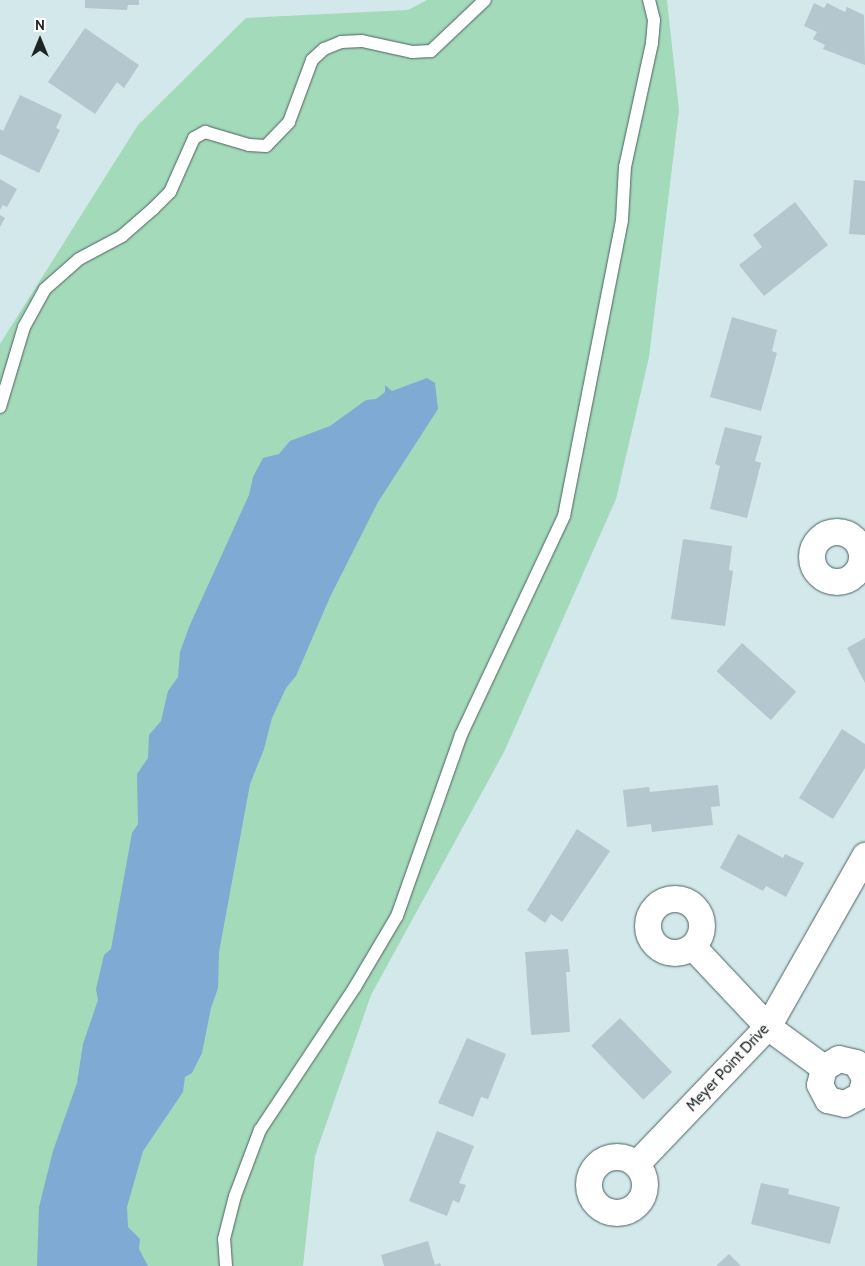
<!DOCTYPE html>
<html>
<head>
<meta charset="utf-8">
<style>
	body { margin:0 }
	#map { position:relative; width:865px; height:1266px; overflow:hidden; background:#d2e8ea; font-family:Cabin,sans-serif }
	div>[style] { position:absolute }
	.green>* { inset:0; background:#a3daba }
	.water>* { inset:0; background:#7eaad4 }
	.building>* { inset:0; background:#b4c6ce; transform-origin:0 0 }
	.roads { filter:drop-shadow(0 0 1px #4e6163) drop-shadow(0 0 1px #4e6163) }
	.service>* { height:12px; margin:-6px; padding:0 6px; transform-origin:6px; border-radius:6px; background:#fff }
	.minor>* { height:26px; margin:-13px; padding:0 13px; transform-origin:13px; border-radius:13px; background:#fff }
	.minor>.ring { margin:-13px; padding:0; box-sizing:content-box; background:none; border:26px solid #fff; border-radius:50% }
	span { translate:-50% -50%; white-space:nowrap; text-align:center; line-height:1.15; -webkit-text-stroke:4.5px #fff; paint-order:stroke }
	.street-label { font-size:15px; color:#1d2525 }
	.north { position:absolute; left:15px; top:15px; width:50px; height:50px; -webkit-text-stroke:4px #fff; paint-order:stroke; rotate:0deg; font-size:14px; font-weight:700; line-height:20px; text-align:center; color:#1d2525 }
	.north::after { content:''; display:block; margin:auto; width:18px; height:22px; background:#1d2525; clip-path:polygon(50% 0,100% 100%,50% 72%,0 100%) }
</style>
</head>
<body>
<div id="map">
	<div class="green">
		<i style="clip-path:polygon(427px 0,667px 0,679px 110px,649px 357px,616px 499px,504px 752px,371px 995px,315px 1156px,303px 1266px,0 1266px,0 344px,138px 125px,246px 18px,408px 10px)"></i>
	</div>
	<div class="water">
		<i style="clip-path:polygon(427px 378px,435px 383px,438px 409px,378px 502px,330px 597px,296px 676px,286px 688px,272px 718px,264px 749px,250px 784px,219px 952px,218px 988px,211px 1008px,202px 1053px,192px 1073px,185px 1077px,183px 1092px,143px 1151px,127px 1207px,128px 1227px,140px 1239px,139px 1249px,148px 1266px,37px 1266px,39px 1207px,53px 1151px,77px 1083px,83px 1044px,98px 1000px,96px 989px,104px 955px,111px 949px,132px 833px,138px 824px,137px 774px,148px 758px,149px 735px,161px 721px,168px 691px,178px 677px,180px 652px,189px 627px,249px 495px,253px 477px,263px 458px,279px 454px,290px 441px,330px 426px,366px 400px,376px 399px,385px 392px,385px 385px,392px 391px)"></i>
	</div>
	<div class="building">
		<i style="clip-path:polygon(85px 0,139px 0,139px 5px,128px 5px,127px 10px,85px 8px)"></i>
		<i style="clip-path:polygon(814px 3px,824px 8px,827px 3px,845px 12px,847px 7px,864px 15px,865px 65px,823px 49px,825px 45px,813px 39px,817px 32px,804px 26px)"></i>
		<i style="clip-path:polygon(85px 28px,139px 65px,124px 88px,117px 82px,95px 114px,48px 82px)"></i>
		<i style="clip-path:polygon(20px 95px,62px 115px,56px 128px,60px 130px,39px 173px,0 154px,0 129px,3px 131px)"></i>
		<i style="clip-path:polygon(0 179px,17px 189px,7px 207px,3px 205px,0 210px)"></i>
		<i style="clip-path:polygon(854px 180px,865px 181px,865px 235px,849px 234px)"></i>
		<i style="clip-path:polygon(795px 202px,828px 245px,764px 296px,739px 265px,762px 247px,753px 235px)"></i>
		<i style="clip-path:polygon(0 215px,5px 218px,0 227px)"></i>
		<i style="clip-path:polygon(732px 317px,777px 330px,772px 351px,777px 353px,761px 411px,710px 397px)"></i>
		<i style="clip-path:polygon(725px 427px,762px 436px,755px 461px,761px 463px,747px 518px,710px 509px,720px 466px,715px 464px)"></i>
		<i style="clip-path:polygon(683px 539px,732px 546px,729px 570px,733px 571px,725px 626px,671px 619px)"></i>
		<i style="clip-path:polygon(865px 638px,865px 683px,847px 648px)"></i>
		<i style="left:742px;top:643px;width:73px;height:38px;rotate:42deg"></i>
		<i style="clip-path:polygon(842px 729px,865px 744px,865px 768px,833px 819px,799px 798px)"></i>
		<i style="clip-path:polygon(718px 785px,720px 806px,711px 807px,713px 825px,652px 832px,651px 824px,627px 827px,623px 790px,649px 787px,650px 792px)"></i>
		<i style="clip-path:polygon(577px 829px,610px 851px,562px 922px,551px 914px,545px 923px,527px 910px)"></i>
		<i style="clip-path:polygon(738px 834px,783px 858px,785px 854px,804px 863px,786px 897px,766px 886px,763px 891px,720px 868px)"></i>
		<i style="clip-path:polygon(568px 949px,570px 972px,566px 972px,570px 1032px,531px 1035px,525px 952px)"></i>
		<i style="left:620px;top:1018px;width:75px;height:40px;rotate:46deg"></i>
		<i style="clip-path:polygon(467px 1038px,506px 1054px,488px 1099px,481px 1097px,473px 1117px,438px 1103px)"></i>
		<i style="clip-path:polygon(437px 1131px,474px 1146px,459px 1183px,466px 1185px,459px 1203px,453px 1200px,447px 1216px,409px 1201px)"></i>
		<i style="clip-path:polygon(761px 1183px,789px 1189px,788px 1194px,840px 1207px,830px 1244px,751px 1224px)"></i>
		<i style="clip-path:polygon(428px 1241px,435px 1265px,440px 1263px,441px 1266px,384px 1266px,381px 1255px)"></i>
		<i style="clip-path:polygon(729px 1254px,741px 1266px,716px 1266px)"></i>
	</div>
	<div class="roads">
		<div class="service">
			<i style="left:0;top:407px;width:84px;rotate:-73.3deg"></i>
			<i style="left:24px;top:327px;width:43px;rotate:-61.1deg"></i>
			<i style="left:45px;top:289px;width:45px;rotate:-41.4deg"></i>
			<i style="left:79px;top:259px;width:49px;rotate:-28.1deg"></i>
			<i style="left:122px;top:236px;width:41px;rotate:-41.1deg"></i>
			<i style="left:153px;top:209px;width:24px;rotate:-45deg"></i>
			<i style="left:170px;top:192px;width:59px;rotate:-66deg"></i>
			<i style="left:194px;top:138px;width:13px;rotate:-29deg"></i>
			<i style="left:205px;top:132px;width:46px;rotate:16.5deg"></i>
			<i style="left:249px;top:145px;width:17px;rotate:3deg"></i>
			<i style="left:266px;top:146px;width:33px;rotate:-46deg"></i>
			<i style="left:289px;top:122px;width:66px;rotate:-69.6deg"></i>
			<i style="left:312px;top:60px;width:16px;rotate:-43deg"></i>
			<i style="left:324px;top:49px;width:18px;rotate:-22deg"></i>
			<i style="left:341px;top:42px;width:21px;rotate:-3deg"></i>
			<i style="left:362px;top:41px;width:51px;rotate:12.4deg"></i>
			<i style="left:412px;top:52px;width:19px;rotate:-3deg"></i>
			<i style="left:431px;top:51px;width:74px;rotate:-43.4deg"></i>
			<i style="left:226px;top:1266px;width:27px;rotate:-94deg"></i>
			<i style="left:224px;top:1239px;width:44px;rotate:-75.7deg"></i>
			<i style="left:235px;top:1196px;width:71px;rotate:-69.3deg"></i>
			<i style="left:260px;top:1130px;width:172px;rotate:-56.4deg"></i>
			<i style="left:355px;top:987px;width:82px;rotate:-59.4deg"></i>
			<i style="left:397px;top:916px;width:192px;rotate:-70.5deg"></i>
			<i style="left:461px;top:735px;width:242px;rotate:-64.8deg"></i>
			<i style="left:564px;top:516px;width:302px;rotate:-78.9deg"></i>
			<i style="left:622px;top:220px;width:53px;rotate:-86.8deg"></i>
			<i style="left:625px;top:167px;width:127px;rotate:-77.7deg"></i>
			<i style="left:652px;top:43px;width:23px;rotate:-85deg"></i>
			<i style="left:654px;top:20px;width:21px;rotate:-104deg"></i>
		</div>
		<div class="minor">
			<i class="ring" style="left:812px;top:532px;width:24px;height:24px"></i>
			<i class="ring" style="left:648px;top:899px;width:28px;height:28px"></i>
			<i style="left:693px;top:947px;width:110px;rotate:46.8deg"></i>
			<i style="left:768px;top:1027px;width:69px;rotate:36.2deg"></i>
			<i style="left:865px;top:1078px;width:17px;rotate:-121deg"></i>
			<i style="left:856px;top:1063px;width:17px;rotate:-167deg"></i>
			<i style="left:839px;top:1059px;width:17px;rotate:149deg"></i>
			<i style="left:824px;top:1068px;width:17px;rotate:103deg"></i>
			<i style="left:820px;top:1085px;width:17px;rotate:62deg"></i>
			<i style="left:828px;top:1100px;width:17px;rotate:13deg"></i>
			<i style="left:845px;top:1104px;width:18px;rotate:-29deg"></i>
			<i style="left:861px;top:1095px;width:16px;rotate:-75deg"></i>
			<i class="ring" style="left:589px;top:1157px;width:30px;height:30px"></i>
			<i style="left:637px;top:1164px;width:190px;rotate:-46.3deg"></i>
			<i style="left:768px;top:1027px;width:197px;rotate:-60.4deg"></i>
		</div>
	</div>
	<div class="street-label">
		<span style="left:728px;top:1068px;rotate:-47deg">Meyer Point Drive</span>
	</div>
	<div class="north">N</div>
</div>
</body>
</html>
